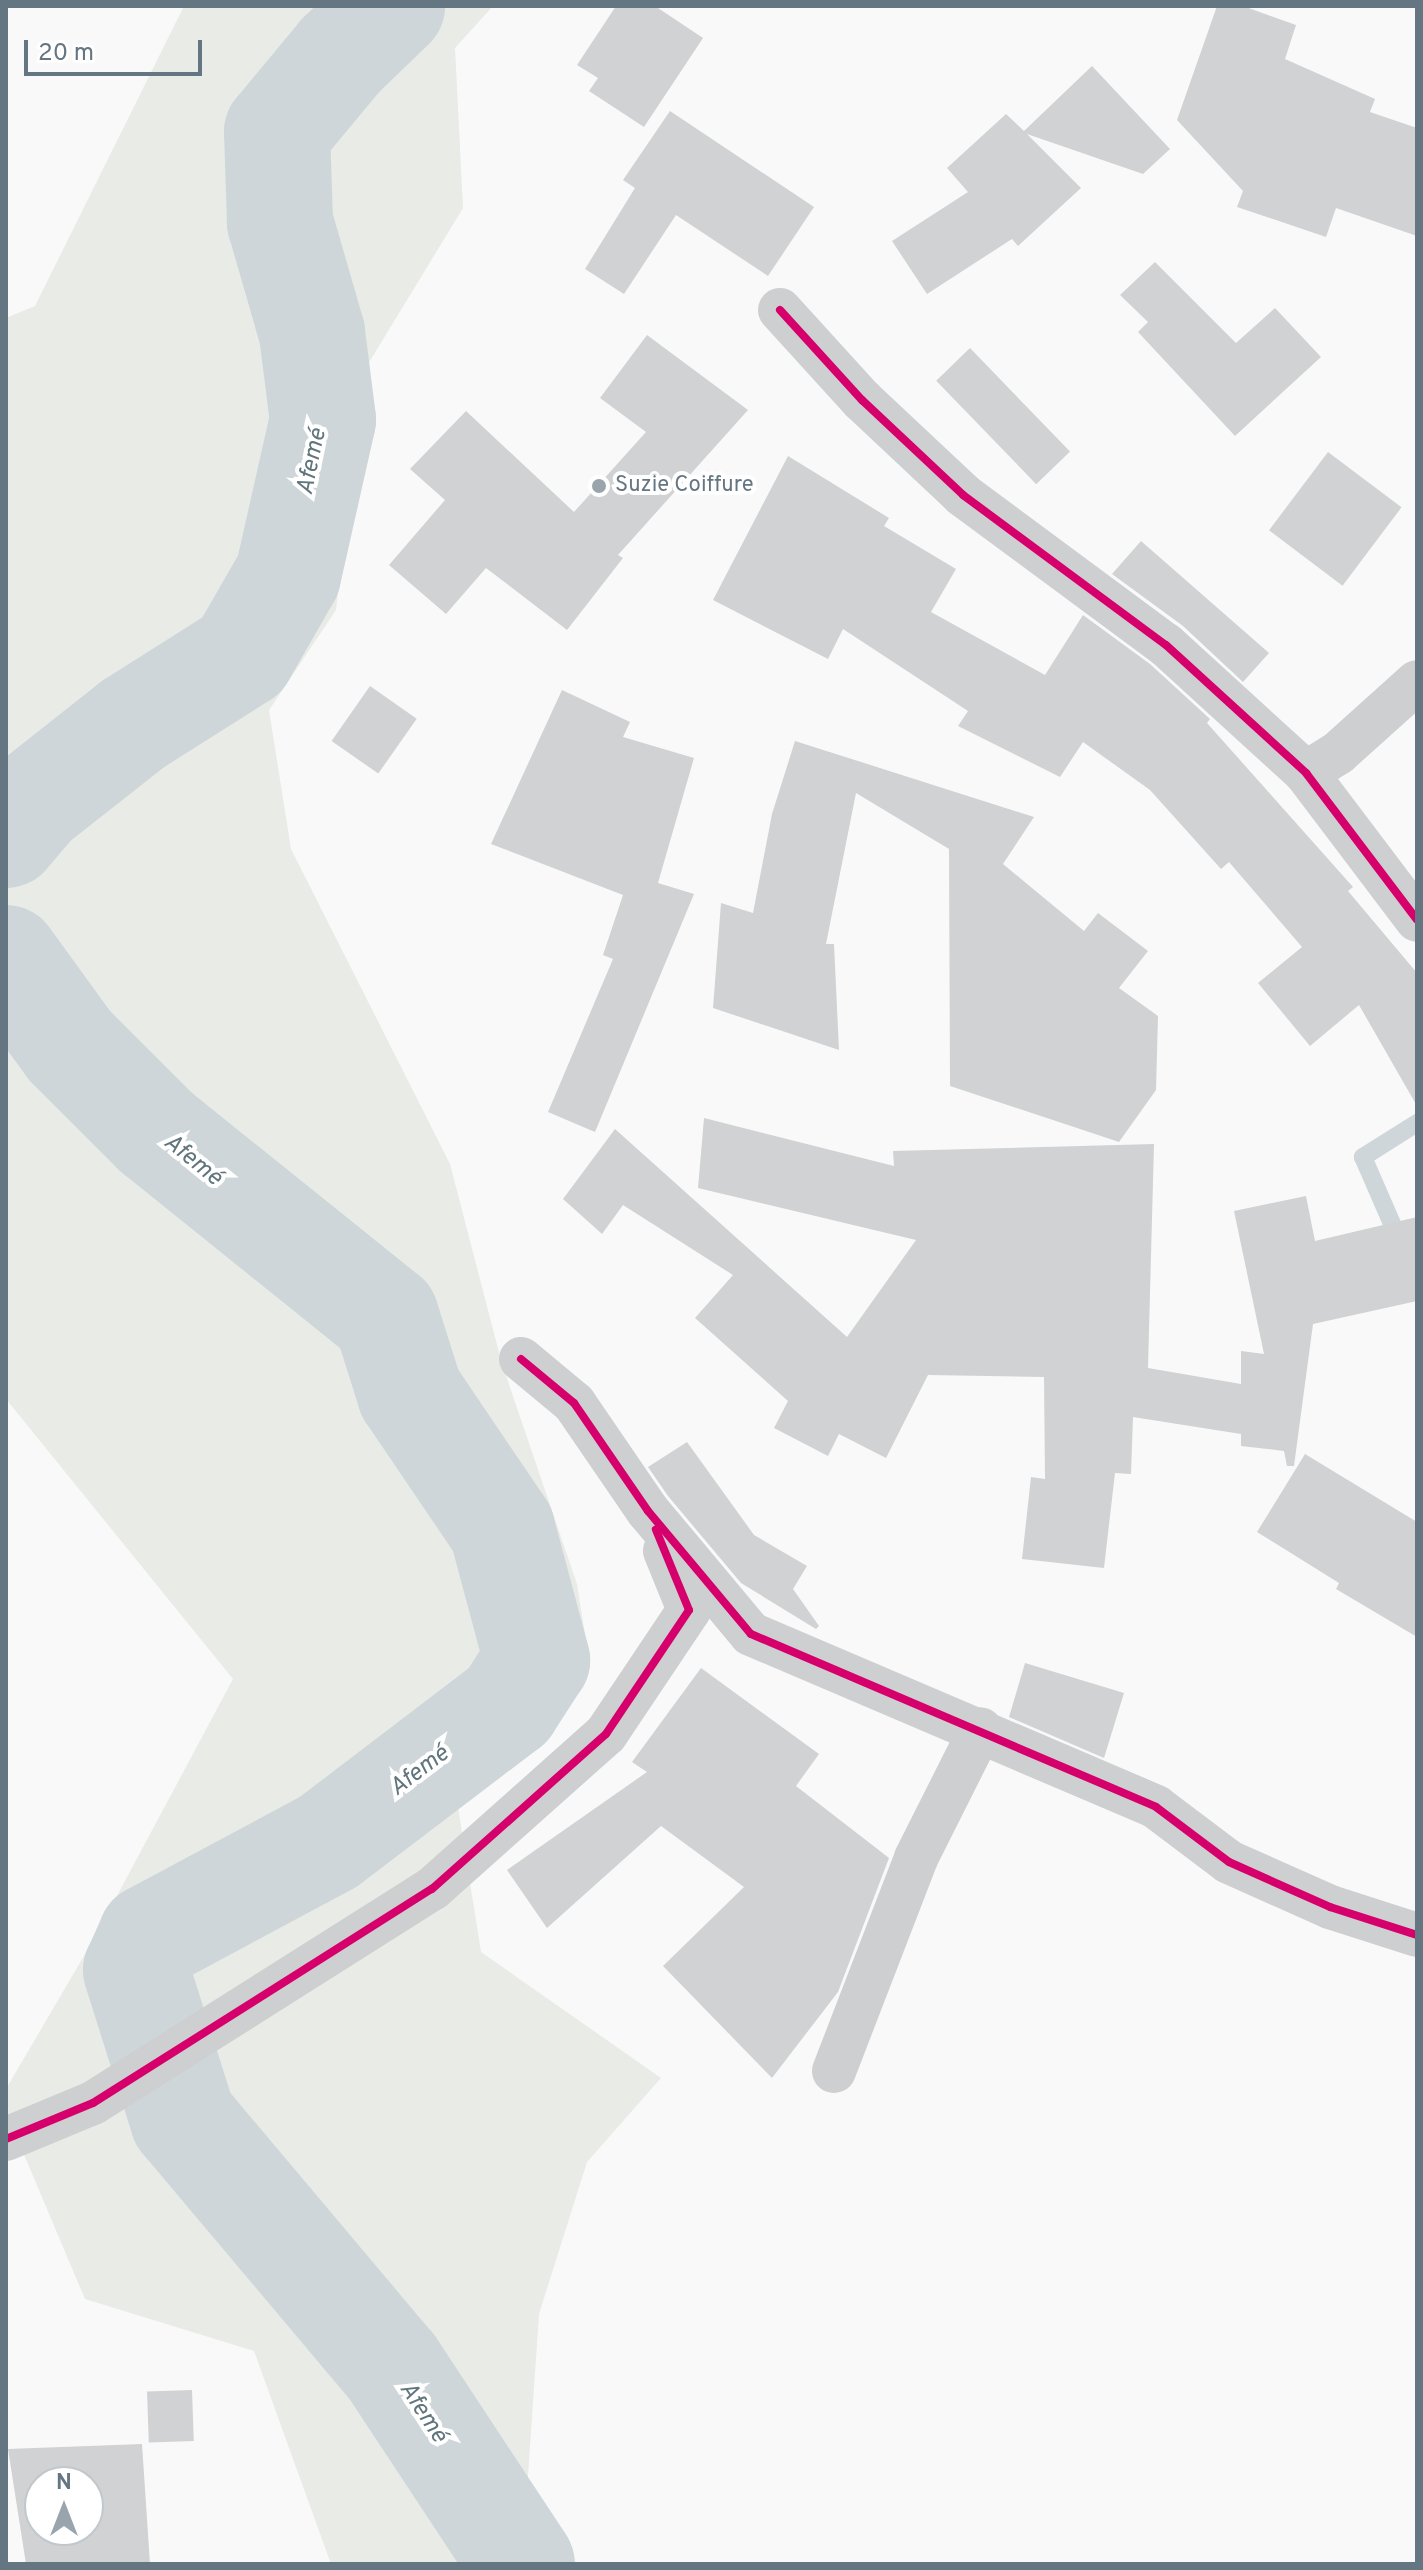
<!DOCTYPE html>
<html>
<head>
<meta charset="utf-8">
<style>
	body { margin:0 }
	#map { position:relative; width:1423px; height:2570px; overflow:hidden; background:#f9f9f9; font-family:Overpass,sans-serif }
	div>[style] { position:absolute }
	.green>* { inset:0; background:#e8ebe6 }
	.stream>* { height:18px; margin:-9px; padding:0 9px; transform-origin:9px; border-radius:9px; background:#ced6d9 }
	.river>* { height:106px; margin:-53px; padding:0 53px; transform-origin:53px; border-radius:53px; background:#ced6d9 }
	.building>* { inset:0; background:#d0d2d3; transform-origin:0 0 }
	.street>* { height:44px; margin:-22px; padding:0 22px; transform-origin:22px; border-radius:22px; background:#cecfd0 }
	.cycleway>* { height:8px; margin:-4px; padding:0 4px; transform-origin:4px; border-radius:4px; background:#d6006c }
	.dots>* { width:22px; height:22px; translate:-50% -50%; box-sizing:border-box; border:4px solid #fff; border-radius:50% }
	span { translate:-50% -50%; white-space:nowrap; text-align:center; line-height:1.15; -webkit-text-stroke:8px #fff; paint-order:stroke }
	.poi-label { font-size:22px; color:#657683 }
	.left { translate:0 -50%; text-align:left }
	.water-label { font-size:24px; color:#60757c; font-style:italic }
	.frame { position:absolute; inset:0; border:8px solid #657683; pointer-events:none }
	.north { position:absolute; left:24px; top:2466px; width:80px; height:80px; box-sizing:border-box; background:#fff; border:2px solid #c1c8cd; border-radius:50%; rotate:0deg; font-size:22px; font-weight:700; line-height:32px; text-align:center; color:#657683 }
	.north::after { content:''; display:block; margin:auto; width:28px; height:36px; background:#99a4ac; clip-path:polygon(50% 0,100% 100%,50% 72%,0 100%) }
	.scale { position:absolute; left:24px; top:40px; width:178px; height:36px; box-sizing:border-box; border:4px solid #657683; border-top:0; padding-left:10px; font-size:24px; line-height:28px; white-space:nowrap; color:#657683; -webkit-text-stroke:6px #fff; paint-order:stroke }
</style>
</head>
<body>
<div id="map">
	<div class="green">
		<i style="clip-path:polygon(184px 6px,493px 6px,455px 48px,463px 208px,365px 369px,336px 610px,269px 710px,291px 849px,450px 1164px,502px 1364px,577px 1584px,590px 1666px,458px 1807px,481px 1952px,661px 2078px,587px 2162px,539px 2314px,522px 2564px,331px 2564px,254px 2351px,85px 2299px,6px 2112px,6px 2089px,95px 1937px,233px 1679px,6px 1399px,6px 318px,35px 306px)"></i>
	</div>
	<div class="stream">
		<i style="left:1417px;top:1123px;width:64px;rotate:147.8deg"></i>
		<i style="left:1363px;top:1157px;width:135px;rotate:66.5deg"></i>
	</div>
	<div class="river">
		<i style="left:6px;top:835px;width:42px;rotate:-49.8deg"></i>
		<i style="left:33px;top:803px;width:127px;rotate:-38.3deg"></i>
		<i style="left:133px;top:724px;width:129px;rotate:-32.3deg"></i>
		<i style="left:242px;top:655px;width:92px;rotate:-60.1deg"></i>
		<i style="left:288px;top:575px;width:159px;rotate:-77.3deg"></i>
		<i style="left:323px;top:420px;width:88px;rotate:-97.2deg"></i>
		<i style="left:312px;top:333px;width:116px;rotate:-106.1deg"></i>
		<i style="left:280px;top:222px;width:90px;rotate:-91.9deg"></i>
		<i style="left:277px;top:132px;width:100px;rotate:-50.3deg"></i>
		<i style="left:341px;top:55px;width:71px;rotate:-43.9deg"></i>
		<i style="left:6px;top:958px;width:109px;rotate:54deg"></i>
		<i style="left:70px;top:1046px;width:122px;rotate:45deg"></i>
		<i style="left:156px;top:1132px;width:295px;rotate:38.8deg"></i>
		<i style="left:386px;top:1317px;width:80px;rotate:72.5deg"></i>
		<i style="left:410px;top:1393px;width:164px;rotate:55.9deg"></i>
		<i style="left:502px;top:1529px;width:136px;rotate:75deg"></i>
		<i style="left:537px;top:1660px;width:54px;rotate:122.8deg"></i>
		<i style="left:508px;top:1705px;width:226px;rotate:142.7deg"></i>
		<i style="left:328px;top:1842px;width:201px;rotate:151.8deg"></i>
		<i style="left:151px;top:1937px;width:36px;rotate:114deg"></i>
		<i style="left:136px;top:1970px;width:156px;rotate:72.5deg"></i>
		<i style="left:183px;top:2119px;width:324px;rotate:49.9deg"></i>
		<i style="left:392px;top:2367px;width:236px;rotate:56.6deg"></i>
	</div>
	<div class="building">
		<i style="clip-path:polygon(616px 6px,655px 6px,703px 38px,644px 127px,589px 91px,598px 78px,577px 65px)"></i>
		<i style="clip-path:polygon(1217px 6px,1243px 6px,1296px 25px,1285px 59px,1375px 99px,1370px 112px,1417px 128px,1417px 236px,1336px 208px,1326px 237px,1237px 207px,1243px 191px,1177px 120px)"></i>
		<i style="clip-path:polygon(1092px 66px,1170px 149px,1143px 174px,1027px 134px,1081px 188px,1018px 246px,1012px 239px,927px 294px,892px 241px,968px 192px,947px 168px,1006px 114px,1024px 131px)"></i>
		<i style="clip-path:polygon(670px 111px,814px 207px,768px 276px,676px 215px,624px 294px,585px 269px,635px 188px,623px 180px)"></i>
		<i style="clip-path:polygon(1155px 262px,1236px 343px,1275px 308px,1321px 357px,1235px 436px,1138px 332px,1148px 322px,1120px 295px)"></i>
		<i style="clip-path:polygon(647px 335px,748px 410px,618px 555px,623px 558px,567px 630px,486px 568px,446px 614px,389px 565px,445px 500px,410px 469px,466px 411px,574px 512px,646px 432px,600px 398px)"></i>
		<i style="left:970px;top:348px;width:144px;height:47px;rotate:46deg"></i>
		<i style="left:1328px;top:452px;width:92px;height:98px;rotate:37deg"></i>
		<i style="clip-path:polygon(788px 456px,889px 518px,884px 526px,956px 569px,931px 612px,1045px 675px,1083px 615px,1150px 664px,1210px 719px,1207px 723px,1353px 887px,1348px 891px,1417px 973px,1417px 1106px,1359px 1005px,1310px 1046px,1258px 983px,1302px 947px,1229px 862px,1221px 869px,1150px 790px,1083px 742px,1060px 777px,958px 726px,968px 711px,843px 629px,828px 659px,713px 600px)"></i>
		<i style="clip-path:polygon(1141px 541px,1269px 653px,1243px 682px,1183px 626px,1112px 574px)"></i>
		<i style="left:370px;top:686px;width:57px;height:67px;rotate:35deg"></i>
		<i style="clip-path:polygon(562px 690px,630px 722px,623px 737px,694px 758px,658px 883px,694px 894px,595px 1132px,548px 1112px,613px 959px,603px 955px,623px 895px,491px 844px)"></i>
		<i style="clip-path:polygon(795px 741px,1034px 817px,1003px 864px,1084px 931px,1098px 913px,1148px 951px,1119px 988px,1158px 1016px,1156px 1090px,1119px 1142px,950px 1086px,949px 849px,856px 793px,826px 944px,834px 944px,839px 1050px,713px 1008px,721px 903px,753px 913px,772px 814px)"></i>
		<i style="clip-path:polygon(704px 1118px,894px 1166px,893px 1151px,1154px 1144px,1148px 1368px,1241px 1384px,1241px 1351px,1264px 1354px,1234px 1211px,1306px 1196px,1315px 1241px,1417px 1217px,1417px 1301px,1313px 1324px,1294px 1466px,1287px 1466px,1284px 1451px,1241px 1446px,1241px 1434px,1133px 1417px,1131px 1474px,1115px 1473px,1104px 1568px,1022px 1559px,1031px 1477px,1045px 1479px,1044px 1377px,928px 1375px,886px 1458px,839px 1434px,828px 1456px,774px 1428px,788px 1401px,695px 1318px,733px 1275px,623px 1205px,602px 1234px,563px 1199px,615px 1129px,847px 1337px,916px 1240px,698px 1188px)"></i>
		<i style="clip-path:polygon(687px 1442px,754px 1535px,807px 1566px,793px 1589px,819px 1626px,816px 1629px,741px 1583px,668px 1496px,648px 1467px)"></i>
		<i style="clip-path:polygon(1305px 1454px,1417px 1522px,1417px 1637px,1336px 1589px,1339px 1583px,1257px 1532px)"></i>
		<i style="clip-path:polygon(1025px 1663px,1124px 1693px,1104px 1758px,1009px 1717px)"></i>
		<i style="clip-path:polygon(701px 1668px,819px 1754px,796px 1786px,889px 1858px,838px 1992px,772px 2078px,663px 1966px,744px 1887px,661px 1826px,547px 1928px,507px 1870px,647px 1772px,632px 1762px)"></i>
		<i style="left:192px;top:2390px;width:51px;height:45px;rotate:88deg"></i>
		<i style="clip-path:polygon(evenodd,142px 2444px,150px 2564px,26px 2564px,8px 2449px,142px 2444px,40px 2482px,88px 2482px,88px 2530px,40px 2530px,40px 2482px)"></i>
	</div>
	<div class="street">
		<i style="left:780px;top:310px;width:122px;rotate:47.7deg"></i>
		<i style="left:862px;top:400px;width:139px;rotate:43.2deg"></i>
		<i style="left:963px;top:495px;width:252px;rotate:36.5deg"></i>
		<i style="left:1166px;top:645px;width:190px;rotate:42.4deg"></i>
		<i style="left:1306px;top:773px;width:184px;rotate:52.9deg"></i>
		<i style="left:1306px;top:773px;width:38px;rotate:-32deg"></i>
		<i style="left:1338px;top:753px;width:106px;rotate:-41.9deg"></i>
		<i style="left:521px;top:1359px;width:69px;rotate:39.7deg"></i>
		<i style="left:574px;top:1403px;width:131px;rotate:55.6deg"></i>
		<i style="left:648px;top:1511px;width:160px;rotate:50.1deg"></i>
		<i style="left:751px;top:1634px;width:440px;rotate:23.1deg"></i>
		<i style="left:1156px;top:1807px;width:91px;rotate:37deg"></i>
		<i style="left:1229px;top:1862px;width:111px;rotate:24deg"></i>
		<i style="left:1330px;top:1907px;width:91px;rotate:17.8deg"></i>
		<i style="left:834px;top:2071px;width:228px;rotate:-68.9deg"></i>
		<i style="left:916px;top:1858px;width:144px;rotate:-63.3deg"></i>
		<i style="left:6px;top:2139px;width:94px;rotate:-22.5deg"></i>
		<i style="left:93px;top:2103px;width:401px;rotate:-32.3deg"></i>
		<i style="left:432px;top:1889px;width:233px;rotate:-41.7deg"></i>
		<i style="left:606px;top:1734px;width:149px;rotate:-56.2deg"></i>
		<i style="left:689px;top:1610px;width:64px;rotate:-112.1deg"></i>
	</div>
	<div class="cycleway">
		<i style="left:780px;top:310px;width:122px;rotate:47.7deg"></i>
		<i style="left:862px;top:400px;width:139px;rotate:43.2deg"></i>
		<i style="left:963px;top:495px;width:252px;rotate:36.5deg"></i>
		<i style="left:1166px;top:645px;width:190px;rotate:42.4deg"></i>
		<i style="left:1306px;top:773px;width:184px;rotate:52.9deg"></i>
		<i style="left:521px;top:1359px;width:69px;rotate:39.7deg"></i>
		<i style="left:574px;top:1403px;width:131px;rotate:55.6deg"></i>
		<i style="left:648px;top:1511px;width:160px;rotate:50.1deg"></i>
		<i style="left:751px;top:1634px;width:440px;rotate:23.1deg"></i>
		<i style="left:1156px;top:1807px;width:91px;rotate:37deg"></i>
		<i style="left:1229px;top:1862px;width:111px;rotate:24deg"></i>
		<i style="left:1330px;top:1907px;width:91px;rotate:17.8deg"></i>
		<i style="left:6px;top:2139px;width:94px;rotate:-22.5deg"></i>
		<i style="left:93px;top:2103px;width:401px;rotate:-32.3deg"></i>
		<i style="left:432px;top:1889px;width:233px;rotate:-41.7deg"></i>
		<i style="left:606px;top:1734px;width:149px;rotate:-56.2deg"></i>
		<i style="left:689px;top:1610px;width:87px;rotate:-112.4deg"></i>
	</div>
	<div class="dots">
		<i style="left:599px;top:486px;background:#99a4ac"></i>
	</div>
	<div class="poi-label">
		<span class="left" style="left:615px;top:486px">Suzie Coiffure</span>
	</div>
	<div class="water-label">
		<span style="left:313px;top:462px;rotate:-78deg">Afemé</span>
		<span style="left:192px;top:1161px;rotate:39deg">Afemé</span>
		<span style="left:420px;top:1772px;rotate:-37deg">Afemé</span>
		<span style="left:422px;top:2413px;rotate:57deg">Afemé</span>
	</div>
	<div class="frame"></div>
	<div class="north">N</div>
	<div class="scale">20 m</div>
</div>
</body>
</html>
